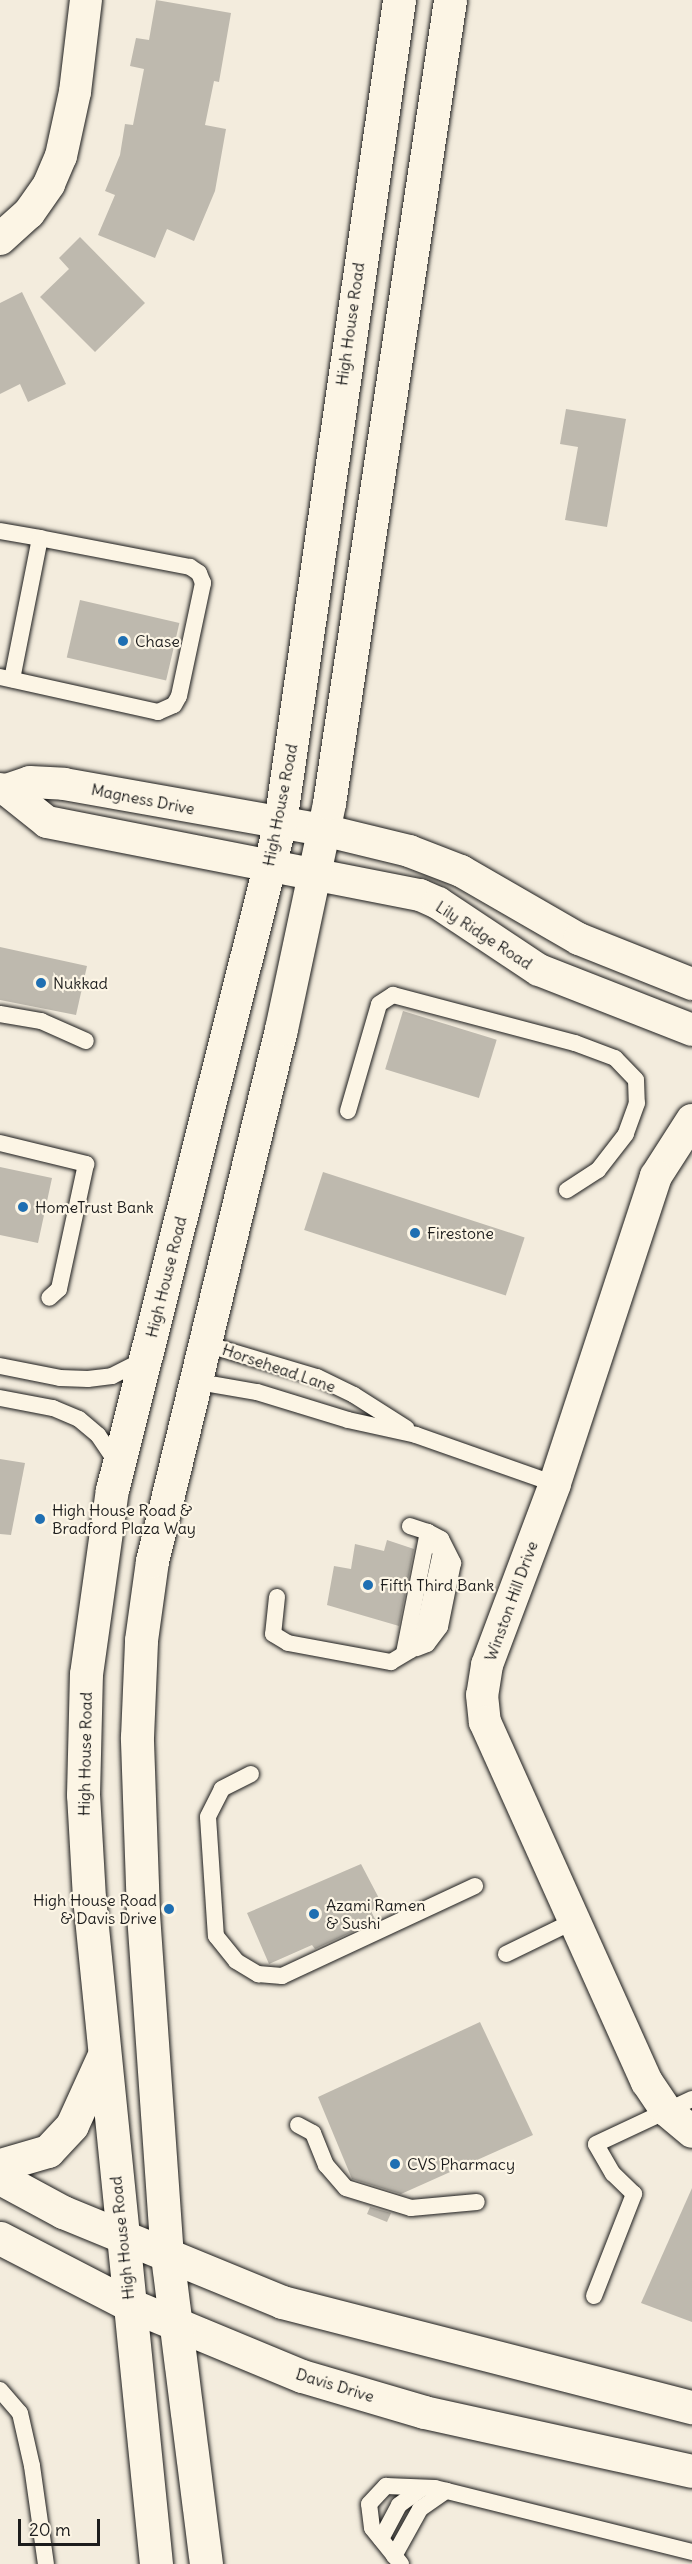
<!DOCTYPE html>
<html>
<head>
<meta charset="utf-8">
<style>
	body { margin:0 }
	#map { position:relative; width:692px; height:2564px; overflow:hidden; background:#f3ecdd; font-family:Delius,sans-serif }
	div>[style] { position:absolute }
	.building>* { inset:0; background:#beb9ae; transform-origin:0 0 }
	.roads { filter:drop-shadow(0 0 2px #1c1c1c) drop-shadow(0 0 2px #1c1c1c) }
	.lane>* { height:16px; margin:-8px; padding:0 8px; transform-origin:8px; border-radius:8px; background:#fcf5e5 }
	.street>* { height:32px; margin:-16px; padding:0 16px; transform-origin:16px; border-radius:16px; background:#fcf5e5 }
	.primary>* { height:33px; margin:-16.5px; padding:0 16.5px; transform-origin:16.5px; border-radius:16.5px; background:#fcf5e5 }
	.dots>* { width:16px; height:16px; translate:-50% -50%; box-sizing:border-box; border:3px solid #fcf5e5; border-radius:50% }
	span { translate:-50% -50%; white-space:nowrap; text-align:center; line-height:1.15; -webkit-text-stroke:4.5px #fcf5e5; paint-order:stroke }
	.street-label { font-size:16px; color:#1c1c1c }
	.poi-label { font-size:16px; color:#1c1c1c }
	.left { translate:0 -50%; text-align:left }
	.right { translate:-100% -50%; text-align:right }
	.scale { position:absolute; left:18px; top:2519px; width:82px; height:27px; box-sizing:border-box; border:3px solid #1c1c1c; border-top:0; padding-left:8px; font-size:18px; line-height:21px; white-space:nowrap; color:#1c1c1c; -webkit-text-stroke:4px #fcf5e5; paint-order:stroke }
</style>
</head>
<body>
<div id="map">
	<div class="building">
		<i style="clip-path:polygon(156px 0,231px 13px,219px 82px,214px 81px,205px 125px,226px 129px,215px 191px,194px 241px,167px 229px,155px 258px,98px 235px,115px 195px,105px 191px,120px 155px,125px 124px,133px 125px,144px 69px,130px 66px,136px 38px,149px 40px)"></i>
		<i style="clip-path:polygon(80px 237px,145px 303px,95px 352px,40px 297px,69px 269px,59px 258px)"></i>
		<i style="clip-path:polygon(22px 292px,66px 384px,28px 402px,20px 384px,0 394px,0 303px)"></i>
		<i style="clip-path:polygon(566px 409px,626px 419px,607px 527px,565px 520px,578px 447px,560px 444px)"></i>
		<i style="left:80px;top:600px;width:102px;height:59px;rotate:13deg"></i>
		<i style="clip-path:polygon(0 947px,87px 966px,76px 1015px,0 1000px)"></i>
		<i style="left:403px;top:1011px;width:98px;height:61px;rotate:17deg"></i>
		<i style="clip-path:polygon(0 1167px,52px 1178px,38px 1243px,0 1235px)"></i>
		<i style="left:323px;top:1172px;width:212px;height:61px;rotate:18deg"></i>
		<i style="clip-path:polygon(0 1459px,25px 1463px,11px 1535px,0 1534px)"></i>
		<i style="clip-path:polygon(387px 1540px,414px 1549px,399px 1626px,327px 1605px,334px 1566px,351px 1569px,355px 1544px,384px 1551px)"></i>
		<i style="clip-path:polygon(361px 1864px,382px 1904px,371px 1911px,376px 1921px,315px 1949px,312px 1945px,269px 1964px,247px 1913px)"></i>
		<i style="clip-path:polygon(480px 2022px,533px 2135px,401px 2194px,352px 2179px,318px 2097px)"></i>
		<i style="clip-path:polygon(692px 2188px,692px 2322px,641px 2303px)"></i>
		<i style="clip-path:polygon(370px 2207px,391px 2213px,387px 2222px,367px 2214px)"></i>
	</div>
	<div class="roads">
		<div class="lane">
			<i style="left:0;top:531px;width:41px;rotate:9.9deg"></i>
			<i style="left:0;top:677px;width:162px;rotate:12.5deg"></i>
			<i style="left:158px;top:712px;width:17px;rotate:-24deg"></i>
			<i style="left:174px;top:705px;width:10px;rotate:-61deg"></i>
			<i style="left:179px;top:696px;width:116px;rotate:-78deg"></i>
			<i style="left:203px;top:583px;width:11px;rotate:-112deg"></i>
			<i style="left:199px;top:573px;width:11px;rotate:-146deg"></i>
			<i style="left:190px;top:567px;width:153px;rotate:-169.1deg"></i>
			<i style="left:40px;top:538px;width:144px;rotate:101.2deg"></i>
			<i style="left:0;top:1014px;width:42px;rotate:9.7deg"></i>
			<i style="left:41px;top:1021px;width:49px;rotate:24deg"></i>
			<i style="left:348px;top:1111px;width:111px;rotate:-73.8deg"></i>
			<i style="left:379px;top:1004px;width:17px;rotate:-33deg"></i>
			<i style="left:393px;top:995px;width:188px;rotate:14.8deg"></i>
			<i style="left:575px;top:1043px;width:43px;rotate:20.6deg"></i>
			<i style="left:615px;top:1058px;width:30px;rotate:46deg"></i>
			<i style="left:636px;top:1080px;width:23px;rotate:88deg"></i>
			<i style="left:637px;top:1103px;width:33px;rotate:110deg"></i>
			<i style="left:626px;top:1134px;width:46px;rotate:127.9deg"></i>
			<i style="left:598px;top:1170px;width:37px;rotate:147deg"></i>
			<i style="left:0;top:1143px;width:89px;rotate:13.7deg"></i>
			<i style="left:86px;top:1164px;width:128px;rotate:102.2deg"></i>
			<i style="left:59px;top:1289px;width:13px;rotate:138deg"></i>
			<i style="left:202px;top:1343px;width:120px;rotate:16.5deg"></i>
			<i style="left:317px;top:1377px;width:41px;rotate:25.9deg"></i>
			<i style="left:354px;top:1395px;width:62px;rotate:32.4deg"></i>
			<i style="left:0;top:1366px;width:61px;rotate:11.3deg"></i>
			<i style="left:60px;top:1378px;width:28px;rotate:2deg"></i>
			<i style="left:88px;top:1379px;width:24px;rotate:-7deg"></i>
			<i style="left:112px;top:1376px;width:36px;rotate:-27deg"></i>
			<i style="left:193px;top:1381px;width:65px;rotate:9.8deg"></i>
			<i style="left:257px;top:1392px;width:95px;rotate:17.1deg"></i>
			<i style="left:348px;top:1420px;width:70px;rotate:12.4deg"></i>
			<i style="left:416px;top:1435px;width:147px;rotate:19.4deg"></i>
			<i style="left:0;top:1398px;width:54px;rotate:10.7deg"></i>
			<i style="left:53px;top:1408px;width:28px;rotate:23deg"></i>
			<i style="left:79px;top:1419px;width:25px;rotate:40deg"></i>
			<i style="left:98px;top:1435px;width:36px;rotate:56deg"></i>
			<i style="left:277px;top:1597px;width:37px;rotate:96deg"></i>
			<i style="left:273px;top:1634px;width:17px;rotate:31deg"></i>
			<i style="left:288px;top:1643px;width:105px;rotate:10.5deg"></i>
			<i style="left:391px;top:1662px;width:23px;rotate:-31deg"></i>
			<i style="left:411px;top:1650px;width:20px;rotate:-53deg"></i>
			<i style="left:423px;top:1634px;width:84px;rotate:-77.6deg"></i>
			<i style="left:441px;top:1552px;width:24px;rotate:-123deg"></i>
			<i style="left:428px;top:1532px;width:19px;rotate:-162deg"></i>
			<i style="left:404px;top:1653px;width:123px;rotate:-78.8deg"></i>
			<i style="left:428px;top:1532px;width:15px;rotate:28deg"></i>
			<i style="left:441px;top:1539px;width:27px;rotate:63deg"></i>
			<i style="left:453px;top:1563px;width:65px;rotate:101.5deg"></i>
			<i style="left:440px;top:1627px;width:21px;rotate:127deg"></i>
			<i style="left:427px;top:1644px;width:11px;rotate:158deg"></i>
			<i style="left:251px;top:1774px;width:33px;rotate:153deg"></i>
			<i style="left:222px;top:1789px;width:31px;rotate:117deg"></i>
			<i style="left:208px;top:1817px;width:119px;rotate:86.2deg"></i>
			<i style="left:216px;top:1936px;width:32px;rotate:51deg"></i>
			<i style="left:236px;top:1961px;width:26px;rotate:31deg"></i>
			<i style="left:258px;top:1974px;width:24px;rotate:5deg"></i>
			<i style="left:282px;top:1976px;width:213px;rotate:-25deg"></i>
			<i style="left:506px;top:1954px;width:76px;rotate:-25.9deg"></i>
			<i style="left:298px;top:2125px;width:17px;rotate:28deg"></i>
			<i style="left:313px;top:2133px;width:35px;rotate:68deg"></i>
			<i style="left:326px;top:2165px;width:30px;rotate:49deg"></i>
			<i style="left:346px;top:2188px;width:68px;rotate:17.1deg"></i>
			<i style="left:411px;top:2208px;width:66px;rotate:-5.2deg"></i>
			<i style="left:594px;top:2296px;width:110px;rotate:-68.6deg"></i>
			<i style="left:634px;top:2194px;width:29px;rotate:-136deg"></i>
			<i style="left:613px;top:2174px;width:34px;rotate:-120deg"></i>
			<i style="left:596px;top:2144px;width:106px;rotate:-25.1deg"></i>
			<i style="left:0;top:2390px;width:30px;rotate:49deg"></i>
			<i style="left:20px;top:2413px;width:54px;rotate:77.2deg"></i>
			<i style="left:32px;top:2466px;width:99px;rotate:81.9deg"></i>
			<i style="left:381px;top:2539px;width:38px;rotate:-62deg"></i>
			<i style="left:399px;top:2505px;width:29px;rotate:-36deg"></i>
			<i style="left:394px;top:2556px;width:54px;rotate:-61deg"></i>
			<i style="left:420px;top:2509px;width:32px;rotate:-35deg"></i>
			<i style="left:401px;top:2564px;width:46px;rotate:-128.9deg"></i>
			<i style="left:372px;top:2528px;width:24px;rotate:-97deg"></i>
			<i style="left:369px;top:2504px;width:25px;rotate:-47deg"></i>
			<i style="left:386px;top:2486px;width:49px;rotate:2.3deg"></i>
			<i style="left:435px;top:2488px;width:265px;rotate:14deg"></i>
		</div>
		<div class="street">
			<i style="left:0;top:239px;width:39px;rotate:-42deg"></i>
			<i style="left:29px;top:213px;width:35px;rotate:-55deg"></i>
			<i style="left:49px;top:184px;width:30px;rotate:-67deg"></i>
			<i style="left:61px;top:156px;width:66px;rotate:-77.7deg"></i>
			<i style="left:75px;top:92px;width:93px;rotate:-83.2deg"></i>
			<i style="left:0;top:789px;width:7px;rotate:8deg"></i>
			<i style="left:7px;top:790px;width:51px;rotate:38.7deg"></i>
			<i style="left:47px;top:822px;width:380px;rotate:11.1deg"></i>
			<i style="left:420px;top:895px;width:20px;rotate:24deg"></i>
			<i style="left:438px;top:903px;width:121px;rotate:33.6deg"></i>
			<i style="left:539px;top:970px;width:164px;rotate:21.4deg"></i>
			<i style="left:7px;top:790px;width:24px;rotate:-19deg"></i>
			<i style="left:30px;top:782px;width:34px;rotate:3deg"></i>
			<i style="left:64px;top:784px;width:263px;rotate:10.1deg"></i>
			<i style="left:323px;top:830px;width:89px;rotate:13.7deg"></i>
			<i style="left:409px;top:851px;width:56px;rotate:21deg"></i>
			<i style="left:461px;top:871px;width:136px;rotate:30deg"></i>
			<i style="left:579px;top:939px;width:122px;rotate:21.7deg"></i>
			<i style="left:692px;top:1120px;width:67px;rotate:122.7deg"></i>
			<i style="left:656px;top:1176px;width:324px;rotate:108.2deg"></i>
			<i style="left:555px;top:1484px;width:193px;rotate:110.6deg"></i>
			<i style="left:487px;top:1665px;width:30px;rotate:99deg"></i>
			<i style="left:482px;top:1695px;width:27px;rotate:84deg"></i>
			<i style="left:485px;top:1722px;width:395px;rotate:65.8deg"></i>
			<i style="left:647px;top:2082px;width:34px;rotate:56deg"></i>
			<i style="left:666px;top:2110px;width:34px;rotate:40deg"></i>
		</div>
		<div class="primary">
			<i style="left:0;top:2165px;width:50px;rotate:-16.3deg"></i>
			<i style="left:48px;top:2151px;width:35px;rotate:-47deg"></i>
			<i style="left:72px;top:2125px;width:75px;rotate:-65.5deg"></i>
			<i style="left:0;top:2178px;width:72px;rotate:28.4deg"></i>
			<i style="left:63px;top:2212px;width:237px;rotate:22.3deg"></i>
			<i style="left:282px;top:2302px;width:423px;rotate:14.4deg"></i>
			<i style="left:0;top:2238px;width:144px;rotate:27.3deg"></i>
			<i style="left:128px;top:2304px;width:188px;rotate:22.5deg"></i>
			<i style="left:302px;top:2376px;width:127px;rotate:16.4deg"></i>
			<i style="left:424px;top:2412px;width:274px;rotate:12.4deg"></i>
			<i style="left:156px;top:2564px;width:669px;rotate:-95.74deg"></i>
			<i style="left:89px;top:1898px;width:103px;rotate:-93.3deg"></i>
			<i style="left:83px;top:1795px;width:121px;rotate:-88.6deg"></i>
			<i style="left:86px;top:1674px;width:186px;rotate:-82deg"></i>
			<i style="left:112px;top:1490px;width:688px;rotate:-75.86deg"></i>
			<i style="left:280px;top:823px;width:832px;rotate:-81.77deg"></i>
			<i style="left:206px;top:2564px;width:309px;rotate:-97.2deg"></i>
			<i style="left:167px;top:2257px;width:345px;rotate:-94deg"></i>
			<i style="left:143px;top:1913px;width:176px;rotate:-92deg"></i>
			<i style="left:137px;top:1737px;width:97px;rotate:-87.6deg"></i>
			<i style="left:141px;top:1640px;width:80px;rotate:-82.1deg"></i>
			<i style="left:152px;top:1561px;width:547px;rotate:-76.37deg"></i>
			<i style="left:281px;top:1029px;width:231px;rotate:-78deg"></i>
			<i style="left:329px;top:803px;width:812px;rotate:-81.43deg"></i>
		</div>
	</div>
	<div class="dots">
		<i style="left:123px;top:641px;background:#1f6fb2"></i>
		<i style="left:41px;top:983px;background:#1f6fb2"></i>
		<i style="left:23px;top:1207px;background:#1f6fb2"></i>
		<i style="left:415px;top:1233px;background:#1f6fb2"></i>
		<i style="left:40px;top:1519px;background:#1f6fb2"></i>
		<i style="left:368px;top:1585px;background:#1f6fb2"></i>
		<i style="left:169px;top:1909px;background:#1f6fb2"></i>
		<i style="left:314px;top:1914px;background:#1f6fb2"></i>
		<i style="left:395px;top:2164px;background:#1f6fb2"></i>
	</div>
	<div class="street-label">
		<span style="left:350px;top:324px;rotate:-82deg">High House Road</span>
		<span style="left:143px;top:799px;rotate:11deg">Magness Drive</span>
		<span style="left:280px;top:805px;rotate:-79deg">High House Road</span>
		<span style="left:484px;top:935px;rotate:33deg">Lily Ridge Road</span>
		<span style="left:166px;top:1277px;rotate:-76deg">High House Road</span>
		<span style="left:279px;top:1368px;rotate:19deg">Horsehead Lane</span>
		<span style="left:511px;top:1601px;rotate:-70deg">Winston Hill Drive</span>
		<span style="left:85px;top:1754px;rotate:-89deg">High House Road</span>
		<span style="left:122px;top:2238px;rotate:-96deg">High House Road</span>
		<span style="left:335px;top:2385px;rotate:17deg">Davis Drive</span>
	</div>
	<div class="poi-label">
		<span class="left" style="left:135px;top:641px">Chase</span>
		<span class="left" style="left:53px;top:983px">Nukkad</span>
		<span class="left" style="left:35px;top:1207px">HomeTrust Bank</span>
		<span class="left" style="left:427px;top:1233px">Firestone</span>
		<span class="left" style="left:52px;top:1519px">High House Road &amp;<br>Bradford Plaza Way</span>
		<span class="left" style="left:380px;top:1585px">Fifth Third Bank</span>
		<span class="right" style="left:157px;top:1909px">High House Road<br>&amp; Davis Drive</span>
		<span class="left" style="left:326px;top:1914px">Azami Ramen<br>&amp; Sushi</span>
		<span class="left" style="left:407px;top:2164px">CVS Pharmacy</span>
	</div>
	<div class="scale">20 m</div>
</div>
</body>
</html>
